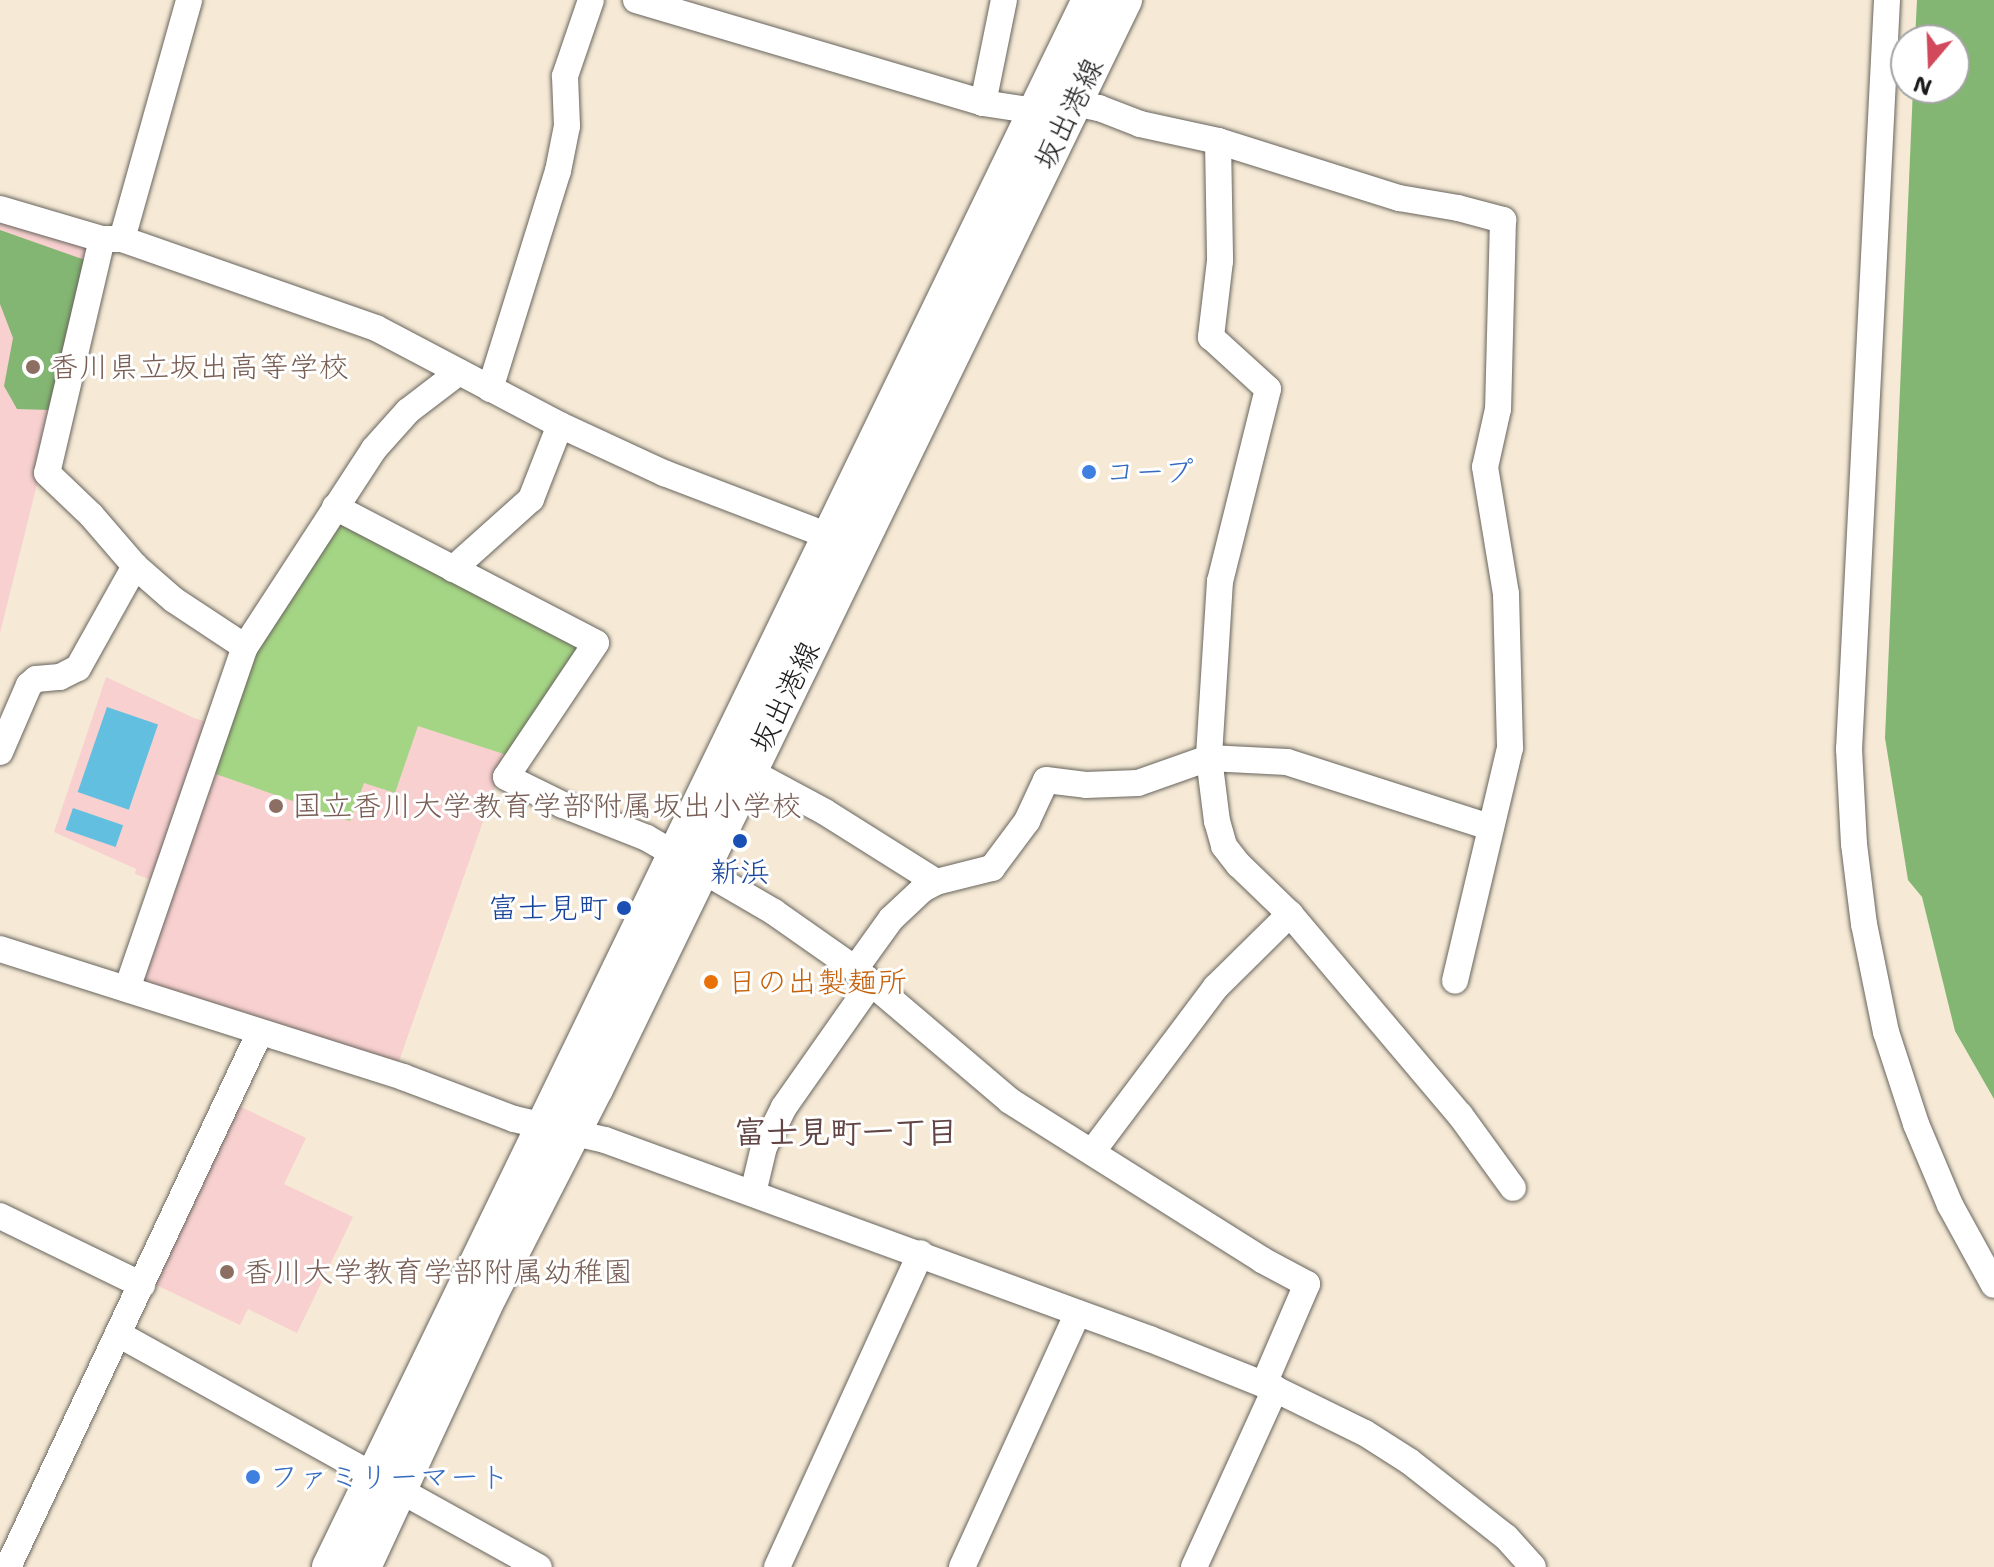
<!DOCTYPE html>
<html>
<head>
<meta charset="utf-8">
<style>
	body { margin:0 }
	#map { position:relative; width:1994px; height:1567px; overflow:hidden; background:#f6ead6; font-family:"Shantell Sans","Klee One",sans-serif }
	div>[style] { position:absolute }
	.built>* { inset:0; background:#f7d0cf }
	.green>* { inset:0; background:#a4d584 }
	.forest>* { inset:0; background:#83b672 }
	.water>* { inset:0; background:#62bfe0; transform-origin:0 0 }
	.roads { filter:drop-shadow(0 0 2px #68645d) drop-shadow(0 0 2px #68645d) }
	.minor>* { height:26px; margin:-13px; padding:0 13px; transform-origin:13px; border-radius:13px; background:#fff }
	.major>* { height:34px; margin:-17px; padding:0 17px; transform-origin:17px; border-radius:17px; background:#fff }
	.dots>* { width:22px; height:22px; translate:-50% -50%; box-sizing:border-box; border:4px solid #fff; border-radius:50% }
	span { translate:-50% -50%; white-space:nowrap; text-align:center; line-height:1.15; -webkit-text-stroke:6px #fff; paint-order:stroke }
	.street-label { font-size:30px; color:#1c1c1c }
	.education-label { font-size:30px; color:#785e54 }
	.left { translate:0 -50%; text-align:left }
	.shop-label { font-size:30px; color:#366cbe }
	.transit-label { font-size:30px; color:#164399 }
	.right { translate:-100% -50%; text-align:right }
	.food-label { font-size:30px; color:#c56008 }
	.neighbourhood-label { font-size:32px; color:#614544; font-weight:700 }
	.north { position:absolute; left:1890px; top:24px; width:80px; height:80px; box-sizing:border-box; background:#fff; border:2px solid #a4a4a4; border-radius:50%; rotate:199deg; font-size:22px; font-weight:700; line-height:32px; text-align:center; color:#1c1c1c }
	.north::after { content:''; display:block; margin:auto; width:28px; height:36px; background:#d1495b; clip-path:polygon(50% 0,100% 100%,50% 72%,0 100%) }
</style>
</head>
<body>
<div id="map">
	<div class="built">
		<i style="clip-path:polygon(0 220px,91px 250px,94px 255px,0 633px)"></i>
		<i style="clip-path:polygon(582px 643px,498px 779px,398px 1064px,143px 982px,141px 973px,171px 887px,135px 874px,136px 869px,54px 832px,106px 677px,194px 718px,224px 727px)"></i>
		<i style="clip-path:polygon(237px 1105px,306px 1138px,284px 1184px,353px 1217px,297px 1333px,248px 1309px,240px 1325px,152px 1283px)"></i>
	</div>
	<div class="green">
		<i style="clip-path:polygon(336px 520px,582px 643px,513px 757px,418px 726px,395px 793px,364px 783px,350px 821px,210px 772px,252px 648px)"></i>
	</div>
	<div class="forest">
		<i style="clip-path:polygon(1917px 0,1994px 0,1994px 1099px,1955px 1031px,1922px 897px,1908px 880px,1885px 738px,1913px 88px,1954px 88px,1954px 40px,1915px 40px)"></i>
		<i style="clip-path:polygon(0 230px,85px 260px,49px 410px,17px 409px,4px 386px,13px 338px,0 304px)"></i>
	</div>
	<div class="water">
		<i style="left:107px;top:707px;width:54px;height:90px;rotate:19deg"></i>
		<i style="left:73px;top:808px;width:53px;height:23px;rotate:19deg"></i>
	</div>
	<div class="roads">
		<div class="minor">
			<i style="left:636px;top:0;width:362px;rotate:16.5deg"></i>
			<i style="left:983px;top:103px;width:53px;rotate:8.7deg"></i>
			<i style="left:1035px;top:111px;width:41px;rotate:-11.3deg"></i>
			<i style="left:1075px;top:103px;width:25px;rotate:12deg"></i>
			<i style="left:1099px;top:108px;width:44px;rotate:21.3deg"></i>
			<i style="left:1140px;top:124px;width:80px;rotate:12.3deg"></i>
			<i style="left:1218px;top:141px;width:190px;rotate:17.5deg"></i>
			<i style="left:1399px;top:198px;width:60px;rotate:9.6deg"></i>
			<i style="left:1458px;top:208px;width:47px;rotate:14.9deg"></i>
			<i style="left:1503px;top:220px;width:189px;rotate:91.5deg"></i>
			<i style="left:1498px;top:409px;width:59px;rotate:102.6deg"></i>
			<i style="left:1485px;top:467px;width:129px;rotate:80.6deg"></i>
			<i style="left:1506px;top:594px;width:154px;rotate:88.5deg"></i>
			<i style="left:1510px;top:748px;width:239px;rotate:103.3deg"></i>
			<i style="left:1887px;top:0;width:750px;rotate:92.9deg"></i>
			<i style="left:1849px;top:749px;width:95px;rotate:87deg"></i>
			<i style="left:1854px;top:844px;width:81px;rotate:82.9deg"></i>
			<i style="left:1864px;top:924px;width:110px;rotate:78.5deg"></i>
			<i style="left:1886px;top:1032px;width:97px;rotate:71.9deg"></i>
			<i style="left:1916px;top:1124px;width:88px;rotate:67.2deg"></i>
			<i style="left:1950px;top:1205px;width:91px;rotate:61.2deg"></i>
			<i style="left:983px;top:103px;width:105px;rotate:-78.5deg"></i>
			<i style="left:1218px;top:141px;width:120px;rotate:89deg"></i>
			<i style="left:1220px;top:261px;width:77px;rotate:96.8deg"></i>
			<i style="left:1211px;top:337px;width:77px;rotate:42.4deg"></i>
			<i style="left:1268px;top:389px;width:198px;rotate:104deg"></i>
			<i style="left:1220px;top:581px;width:177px;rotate:93.6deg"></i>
			<i style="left:1209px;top:758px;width:64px;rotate:82.8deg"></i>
			<i style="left:1217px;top:821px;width:26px;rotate:74deg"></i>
			<i style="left:1224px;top:846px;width:24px;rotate:52deg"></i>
			<i style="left:1239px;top:865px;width:71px;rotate:43.9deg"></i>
			<i style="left:1290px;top:914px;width:263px;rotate:49.8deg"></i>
			<i style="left:1460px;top:1115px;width:90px;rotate:54deg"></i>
			<i style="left:0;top:209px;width:106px;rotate:16.4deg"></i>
			<i style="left:102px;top:239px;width:20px"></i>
			<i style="left:122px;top:239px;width:269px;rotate:19.3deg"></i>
			<i style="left:376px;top:328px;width:208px;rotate:27.8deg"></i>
			<i style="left:560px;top:425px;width:115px;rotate:24.8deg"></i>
			<i style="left:664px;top:473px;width:196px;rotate:20.9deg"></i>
			<i style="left:102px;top:239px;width:240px;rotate:103.2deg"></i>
			<i style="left:47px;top:473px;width:61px;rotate:43.7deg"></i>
			<i style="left:91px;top:515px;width:67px;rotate:49.2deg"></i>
			<i style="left:135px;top:566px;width:52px;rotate:41.1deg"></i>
			<i style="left:174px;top:600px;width:85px;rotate:33.5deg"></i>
			<i style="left:122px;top:239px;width:248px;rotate:-74.3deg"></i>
			<i style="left:490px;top:389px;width:228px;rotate:-72.7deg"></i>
			<i style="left:558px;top:171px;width:46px;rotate:-78.7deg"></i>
			<i style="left:567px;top:126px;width:50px;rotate:-92.3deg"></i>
			<i style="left:565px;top:76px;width:80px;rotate:-71.1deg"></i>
			<i style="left:335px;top:507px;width:294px;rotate:27.5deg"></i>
			<i style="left:596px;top:643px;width:161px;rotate:123.9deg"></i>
			<i style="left:506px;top:777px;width:64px;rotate:26.2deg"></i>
			<i style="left:563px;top:805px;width:90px;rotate:21.4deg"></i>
			<i style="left:647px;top:838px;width:147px;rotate:30.2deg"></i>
			<i style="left:774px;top:912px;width:99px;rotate:35.1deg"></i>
			<i style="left:855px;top:969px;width:204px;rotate:40.4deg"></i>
			<i style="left:1010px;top:1101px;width:298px;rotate:32.2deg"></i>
			<i style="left:1262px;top:1260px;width:51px;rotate:28.1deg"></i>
			<i style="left:1307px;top:1284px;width:109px;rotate:113.3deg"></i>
			<i style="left:453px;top:569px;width:105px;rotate:-41.9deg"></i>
			<i style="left:531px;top:499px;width:79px;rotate:-68.6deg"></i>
			<i style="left:0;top:752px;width:73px;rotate:-66.6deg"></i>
			<i style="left:29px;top:685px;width:9px;rotate:-41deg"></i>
			<i style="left:36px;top:679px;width:24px;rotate:-5deg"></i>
			<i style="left:60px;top:677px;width:20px;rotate:-27deg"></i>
			<i style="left:78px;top:668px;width:117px;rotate:-60.8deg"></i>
			<i style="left:749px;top:771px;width:86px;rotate:28.3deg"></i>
			<i style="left:825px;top:812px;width:131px;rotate:32.2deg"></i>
			<i style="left:0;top:949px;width:423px;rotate:17.6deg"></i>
			<i style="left:403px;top:1077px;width:119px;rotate:20.7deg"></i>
			<i style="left:514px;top:1119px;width:93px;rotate:13deg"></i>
			<i style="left:605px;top:1140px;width:580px;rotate:20.06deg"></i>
			<i style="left:1150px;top:1339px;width:135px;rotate:21.8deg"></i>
			<i style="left:1275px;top:1389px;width:100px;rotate:26.1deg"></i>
			<i style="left:1365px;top:1433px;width:52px;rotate:32.5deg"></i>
			<i style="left:1409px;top:1461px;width:123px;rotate:38.1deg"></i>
			<i style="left:1506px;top:1537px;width:40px;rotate:48deg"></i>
			<i style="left:855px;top:969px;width:62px;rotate:-54.2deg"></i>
			<i style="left:891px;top:919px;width:44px;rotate:-43.2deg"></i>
			<i style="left:923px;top:889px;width:15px;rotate:-28deg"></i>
			<i style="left:936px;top:882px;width:58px;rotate:-14deg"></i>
			<i style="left:992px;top:868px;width:59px;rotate:-53.3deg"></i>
			<i style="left:1027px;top:821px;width:45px;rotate:-65.1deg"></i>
			<i style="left:1046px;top:780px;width:40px;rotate:7.1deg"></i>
			<i style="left:1086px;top:785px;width:52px;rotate:-2.2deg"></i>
			<i style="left:1138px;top:783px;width:75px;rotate:-19.4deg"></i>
			<i style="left:1209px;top:758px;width:78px;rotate:2.9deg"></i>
			<i style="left:1287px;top:762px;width:213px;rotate:17.8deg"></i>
			<i style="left:127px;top:989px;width:362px;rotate:-71deg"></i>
			<i style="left:245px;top:647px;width:236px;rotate:-56.9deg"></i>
			<i style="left:374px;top:449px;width:51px;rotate:-48.2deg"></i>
			<i style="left:408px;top:411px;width:64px;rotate:-37.4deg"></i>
			<i style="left:1092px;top:1152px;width:206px;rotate:-53.1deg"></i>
			<i style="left:1216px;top:987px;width:104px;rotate:-44.6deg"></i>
			<i style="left:753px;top:1193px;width:47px;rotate:-76.6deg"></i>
			<i style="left:764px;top:1147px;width:45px;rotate:-63.4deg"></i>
			<i style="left:784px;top:1107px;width:151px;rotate:-54.9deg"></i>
			<i style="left:0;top:1216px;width:158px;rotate:25.9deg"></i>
			<i style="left:118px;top:1334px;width:481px;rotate:29deg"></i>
			<i style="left:8px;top:1567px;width:591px;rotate:-64.78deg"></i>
			<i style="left:777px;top:1567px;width:345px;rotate:-65.4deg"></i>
			<i style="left:962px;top:1567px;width:279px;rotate:-65.5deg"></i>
			<i style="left:1194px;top:1567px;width:196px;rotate:-65.5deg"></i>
		</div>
		<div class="major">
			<i style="left:329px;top:1567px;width:1742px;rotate:-64.13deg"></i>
			<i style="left:364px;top:1567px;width:299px;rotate:-65.1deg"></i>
			<i style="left:490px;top:1296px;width:233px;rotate:-62.9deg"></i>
			<i style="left:596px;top:1089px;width:1211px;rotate:-64.09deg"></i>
		</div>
	</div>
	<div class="dots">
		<i style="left:33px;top:367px;background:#8d6e63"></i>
		<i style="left:1089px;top:472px;background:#3f7fe0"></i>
		<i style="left:276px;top:806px;background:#8d6e63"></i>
		<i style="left:740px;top:841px;background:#1a4fb4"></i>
		<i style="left:624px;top:908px;background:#1a4fb4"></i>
		<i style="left:711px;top:982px;background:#e8710a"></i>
		<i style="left:227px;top:1272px;background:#8d6e63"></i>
		<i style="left:253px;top:1477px;background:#3f7fe0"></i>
	</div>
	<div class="street-label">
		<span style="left:1069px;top:114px;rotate:-64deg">坂出港線</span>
		<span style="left:785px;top:697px;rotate:-64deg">坂出港線</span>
	</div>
	<div class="education-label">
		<span class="left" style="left:49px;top:367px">香川県立坂出高等学校</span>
		<span class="left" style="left:292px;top:806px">国立香川大学教育学部附属坂出小学校</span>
		<span class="left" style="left:243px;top:1272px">香川大学教育学部附属幼稚園</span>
	</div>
	<div class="shop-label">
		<span class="left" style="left:1105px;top:472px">コープ</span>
		<span class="left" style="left:269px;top:1477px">ファミリーマート</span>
	</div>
	<div class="transit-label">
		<span style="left:740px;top:872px">新浜</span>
		<span class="right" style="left:608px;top:908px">富士見町</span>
	</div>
	<div class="food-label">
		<span class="left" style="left:727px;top:982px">日の出製麺所</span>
	</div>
	<div class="neighbourhood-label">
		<span style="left:846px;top:1132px">富士見町一丁目</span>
	</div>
	<div class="north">N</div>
</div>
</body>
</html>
